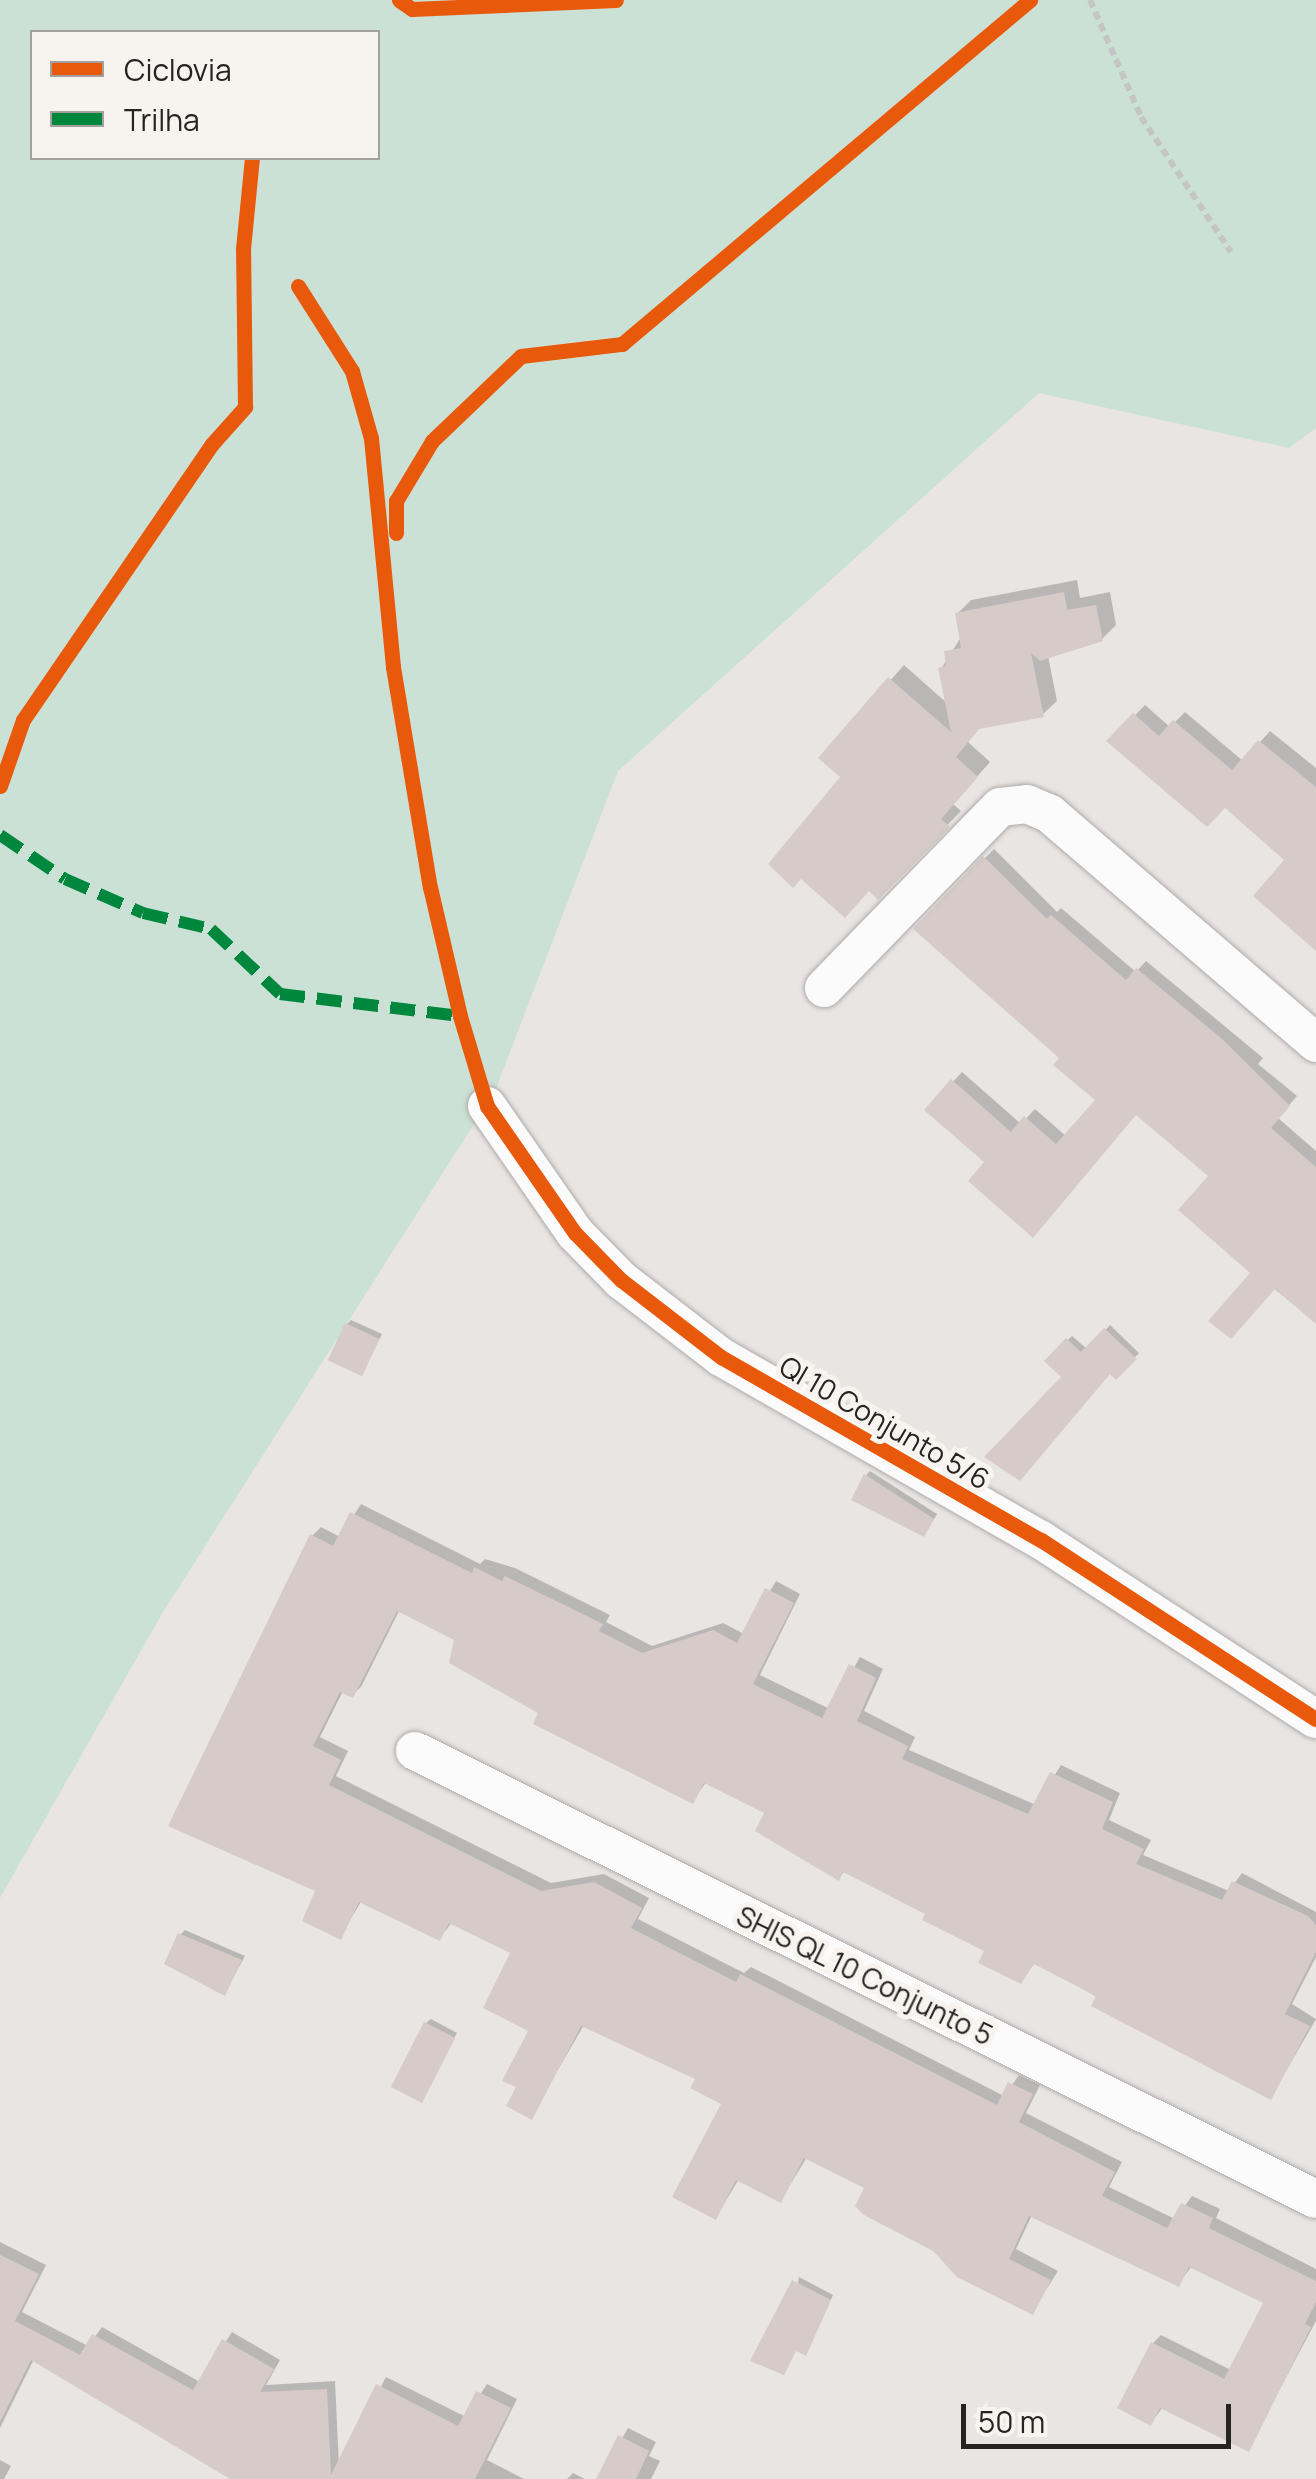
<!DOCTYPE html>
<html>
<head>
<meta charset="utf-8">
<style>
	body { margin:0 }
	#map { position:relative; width:1316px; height:2479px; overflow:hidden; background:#e8e5e3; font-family:Manrope,sans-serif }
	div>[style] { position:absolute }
	.green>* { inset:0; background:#cbe1d5 }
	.shadow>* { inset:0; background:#0003 }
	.building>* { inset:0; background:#d7cbca; transform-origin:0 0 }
	.path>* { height:6px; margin-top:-3px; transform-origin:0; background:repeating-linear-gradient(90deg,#c5c5c5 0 8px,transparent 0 13px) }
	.roads { filter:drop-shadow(0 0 2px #aeabaa) drop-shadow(0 0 2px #aeabaa) }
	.minor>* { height:38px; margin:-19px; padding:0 19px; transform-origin:19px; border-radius:19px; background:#fcfbfb }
	.quiet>* { height:12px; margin-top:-6px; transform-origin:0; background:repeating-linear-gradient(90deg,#00873e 0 25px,transparent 0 37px) }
	.cycleway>* { height:15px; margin:-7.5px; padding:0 7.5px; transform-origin:7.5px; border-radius:7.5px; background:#e8590c }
	span { translate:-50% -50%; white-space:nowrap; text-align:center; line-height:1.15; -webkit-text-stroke:10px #f7f3ef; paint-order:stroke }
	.street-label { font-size:28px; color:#252423 }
	.legend { position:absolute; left:30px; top:30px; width:350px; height:130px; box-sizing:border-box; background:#f7f3ef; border:2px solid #a3a09d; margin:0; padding:12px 18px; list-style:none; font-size:30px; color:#252423 }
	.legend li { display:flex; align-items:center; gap:20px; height:50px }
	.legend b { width:50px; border:2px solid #a3a09d }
	.scale { position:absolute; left:961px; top:2404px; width:270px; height:45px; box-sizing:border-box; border:5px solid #252423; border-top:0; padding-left:12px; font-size:30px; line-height:35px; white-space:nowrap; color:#252423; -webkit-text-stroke:8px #f7f3ef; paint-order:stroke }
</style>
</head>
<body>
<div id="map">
	<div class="green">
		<i style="clip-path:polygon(evenodd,0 0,1316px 0,1316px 428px,1289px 448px,1039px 393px,618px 771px,495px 1091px,163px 1612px,0 1898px,0 0,32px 32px,378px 32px,378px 158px,32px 158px,32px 32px)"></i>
	</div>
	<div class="shadow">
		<i style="clip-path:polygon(1077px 580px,1080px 598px,1110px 592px,1116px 625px,1102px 639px,1048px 656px,1057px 701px,1043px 714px,981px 726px,968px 742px,990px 762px,953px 804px,961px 811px,878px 896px,869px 888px,843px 776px,822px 758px,904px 665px,948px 704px,941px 669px,961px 637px,957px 614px,971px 600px)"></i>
		<i style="clip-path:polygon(1145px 705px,1170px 727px,1185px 712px,1243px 761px,1270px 731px,1316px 768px,1316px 947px,1288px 860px,1225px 805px,1110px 741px)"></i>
		<i style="clip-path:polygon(994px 849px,1057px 912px,1061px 908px,1136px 972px,1146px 961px,1263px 1058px,1258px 1064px,1297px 1096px,1278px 1118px,1316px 1151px,1316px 1322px,1253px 1272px,1211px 1176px,1136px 1112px,1042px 1226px,988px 1162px,927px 1110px,962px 1072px,1021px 1124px,1035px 1109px,1066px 1136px,1099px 1100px,1062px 1058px,916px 929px)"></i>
		<i style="clip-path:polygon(351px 1320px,382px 1334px,361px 1374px,347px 1324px)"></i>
		<i style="clip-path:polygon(1110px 1325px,1139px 1353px,1116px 1377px,1110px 1371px,1065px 1377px,1047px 1361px,1072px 1336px,1087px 1349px)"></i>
		<i style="clip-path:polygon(870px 1471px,937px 1514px,928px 1529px,866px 1475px)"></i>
		<i style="clip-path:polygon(361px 1504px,480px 1564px,485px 1559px,515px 1568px,610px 1615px,606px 1622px,652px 1646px,723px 1623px,744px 1634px,776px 1581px,800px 1594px,760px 1675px,830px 1709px,860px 1657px,883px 1669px,864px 1711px,915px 1737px,909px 1750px,1036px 1805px,1061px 1765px,1120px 1793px,1109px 1820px,1151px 1840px,1143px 1855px,1229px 1891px,1242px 1873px,1316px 1912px,1316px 1957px,1292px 2004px,1316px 2019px,1271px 2097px,1036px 1962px,1020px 1981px,987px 1950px,928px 1913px,846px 1870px,839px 1877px,768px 1811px,707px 1781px,693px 1801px,542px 1712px,456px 1638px,400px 1609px,361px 1687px,352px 1695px,343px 1691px,320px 1737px,348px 1751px,336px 1776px,551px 1883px,604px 1874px,649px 1898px,638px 1919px,744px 1973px,751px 1967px,1004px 2096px,1019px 2075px,1040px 2085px,1026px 2113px,1122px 2162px,1109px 2187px,1175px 2219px,1192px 2196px,1220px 2209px,1216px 2218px,1316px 2269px,1316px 2321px,1248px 2449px,1163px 2407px,1151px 2423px,1153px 2343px,1161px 2335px,1231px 2370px,1266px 2302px,1192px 2266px,1178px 2284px,1032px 2215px,1016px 2249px,1058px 2271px,1032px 2312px,867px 2187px,807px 2157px,781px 2200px,739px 2179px,716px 2217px,724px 2103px,698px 2078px,584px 2025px,531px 2116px,519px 2086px,531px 2030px,513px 1952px,452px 1922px,440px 1938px,362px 1900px,340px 1937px,318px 1889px,172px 1825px,312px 1536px,321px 1527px,340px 1537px)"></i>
		<i style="clip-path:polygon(185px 1930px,245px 1956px,225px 1993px,180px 1935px)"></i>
		<i style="clip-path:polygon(431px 2019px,457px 2033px,422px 2098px,426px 2023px)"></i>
		<i style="clip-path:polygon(0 2242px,46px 2265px,22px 2312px,88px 2346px,102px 2327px,200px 2382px,232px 2332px,280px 2360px,266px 2385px,335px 2381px,339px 2466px,386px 2377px,466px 2417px,487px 2384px,517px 2399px,487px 2460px,524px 2479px,237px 2479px,34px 2359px,0 2428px)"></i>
		<i style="clip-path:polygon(799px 2277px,833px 2295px,809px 2348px,797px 2348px,783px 2372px)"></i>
		<i style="clip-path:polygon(628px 2428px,656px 2442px,649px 2456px,660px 2461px,651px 2479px,598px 2479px)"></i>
		<i style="clip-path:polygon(0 2460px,11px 2466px,4px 2479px,0 2479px)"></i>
		<i style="clip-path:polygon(573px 2473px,585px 2479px,567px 2479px)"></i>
	</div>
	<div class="building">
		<i style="clip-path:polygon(1064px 592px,1067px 610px,1096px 605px,1103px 641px,1040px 661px,1031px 653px,1044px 717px,979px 729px,956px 757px,978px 777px,941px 819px,950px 827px,878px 900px,869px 891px,845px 918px,801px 879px,793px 888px,768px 864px,840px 777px,818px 758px,888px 677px,951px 732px,938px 668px,946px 666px,944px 651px,961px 648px,955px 613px)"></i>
		<i style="clip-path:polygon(1133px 713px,1159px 736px,1173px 720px,1232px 770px,1258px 740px,1316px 787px,1316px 951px,1253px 896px,1284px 860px,1225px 808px,1207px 827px,1106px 741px)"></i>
		<i style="clip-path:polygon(983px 856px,1047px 919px,1051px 915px,1126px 980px,1136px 968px,1221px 1038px,1290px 1106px,1271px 1128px,1316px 1167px,1316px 1324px,1275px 1289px,1231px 1339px,1208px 1321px,1250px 1273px,1178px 1210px,1208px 1176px,1136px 1115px,1033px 1238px,968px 1181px,984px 1162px,924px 1110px,951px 1079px,1011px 1132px,1024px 1116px,1056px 1144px,1095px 1100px,1053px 1065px,1059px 1058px,913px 929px)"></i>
		<i style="left:345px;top:1323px;width:38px;height:41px;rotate:25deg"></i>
		<i style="clip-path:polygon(1104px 1328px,1137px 1359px,1116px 1380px,1110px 1374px,1020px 1481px,984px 1457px,1061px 1377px,1044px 1361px,1066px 1338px,1081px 1352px)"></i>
		<i style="clip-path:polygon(864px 1474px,934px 1519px,924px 1537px,851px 1500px)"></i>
		<i style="clip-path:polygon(350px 1512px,472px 1573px,474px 1567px,502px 1581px,505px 1576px,603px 1624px,599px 1631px,642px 1653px,713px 1630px,737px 1643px,765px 1588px,794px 1603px,753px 1684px,822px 1718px,849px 1664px,876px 1678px,857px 1721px,908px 1746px,902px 1759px,1028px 1814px,1050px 1772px,1113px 1802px,1102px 1829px,1144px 1849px,1136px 1864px,1222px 1900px,1232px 1881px,1308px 1916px,1316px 1925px,1316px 1952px,1285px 2014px,1310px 2026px,1271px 2100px,1091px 2006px,1096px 1996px,1034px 1964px,1021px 1984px,978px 1963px,984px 1951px,922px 1920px,925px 1914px,843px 1872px,839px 1881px,755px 1831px,764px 1813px,704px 1783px,693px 1804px,533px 1724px,538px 1713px,449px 1663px,454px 1640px,397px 1611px,353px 1698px,340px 1692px,313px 1746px,341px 1760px,329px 1785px,541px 1891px,594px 1882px,642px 1908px,631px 1928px,736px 1982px,740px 1974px,997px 2105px,1008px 2082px,1033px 2094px,1019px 2122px,1115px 2172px,1102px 2196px,1167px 2228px,1181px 2203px,1213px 2218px,1209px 2228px,1316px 2281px,1316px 2302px,1305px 2324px,1311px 2327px,1249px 2452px,1160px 2408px,1151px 2426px,1117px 2408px,1151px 2342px,1224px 2379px,1263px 2303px,1189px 2267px,1179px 2287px,1029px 2216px,1009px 2259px,1051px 2280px,1033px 2315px,957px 2277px,933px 2251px,864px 2215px,855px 2206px,864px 2188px,804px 2158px,781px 2203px,736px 2180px,716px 2220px,672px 2197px,721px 2104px,690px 2088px,695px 2079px,581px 2026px,532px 2120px,506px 2106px,516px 2087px,502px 2081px,528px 2031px,483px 2008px,510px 1953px,449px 1923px,440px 1941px,359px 1902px,341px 1940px,302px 1921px,315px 1891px,168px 1826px,310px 1534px,333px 1546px)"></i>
		<i style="clip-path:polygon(178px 1933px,242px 1960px,225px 1996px,164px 1964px)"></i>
		<i style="left:424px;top:2022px;width:35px;height:73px;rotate:27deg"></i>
		<i style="clip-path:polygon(0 2255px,39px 2274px,15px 2321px,80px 2355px,92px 2334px,193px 2390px,222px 2339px,274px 2369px,260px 2392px,327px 2389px,331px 2475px,376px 2384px,458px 2426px,476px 2391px,511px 2408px,475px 2479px,230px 2479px,31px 2360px,0 2422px)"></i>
		<i style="clip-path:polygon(792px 2280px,831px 2300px,806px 2356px,796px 2351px,784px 2375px,750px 2361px)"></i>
		<i style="clip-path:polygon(618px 2435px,649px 2451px,636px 2479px,596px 2479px)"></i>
	</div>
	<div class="path">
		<i style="left:1090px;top:0;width:128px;rotate:66.4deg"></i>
		<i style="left:1141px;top:117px;width:162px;rotate:56.3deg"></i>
	</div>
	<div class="roads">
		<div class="minor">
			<i style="left:824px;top:988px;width:252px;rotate:-45.8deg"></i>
			<i style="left:1000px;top:807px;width:27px;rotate:-6deg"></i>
			<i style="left:1027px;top:804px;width:25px;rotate:23deg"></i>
			<i style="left:1050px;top:814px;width:351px;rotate:40.7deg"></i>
			<i style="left:487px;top:1106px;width:155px;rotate:55.3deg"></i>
			<i style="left:575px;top:1233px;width:66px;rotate:45.6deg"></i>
			<i style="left:621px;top:1280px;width:126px;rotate:37.6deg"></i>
			<i style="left:721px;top:1357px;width:369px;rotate:29.8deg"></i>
			<i style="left:1041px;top:1540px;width:328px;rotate:33.1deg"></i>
			<i style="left:415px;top:1751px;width:1006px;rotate:26.44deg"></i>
		</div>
	</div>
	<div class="quiet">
		<i style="left:0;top:835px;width:78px;rotate:34.1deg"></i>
		<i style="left:65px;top:879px;width:85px;rotate:23.6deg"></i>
		<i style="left:143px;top:913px;width:70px;rotate:13.2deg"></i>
		<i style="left:211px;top:929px;width:95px;rotate:43.3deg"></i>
		<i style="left:280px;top:994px;width:181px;rotate:7deg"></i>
	</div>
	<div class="cycleway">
		<i style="left:399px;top:0;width:16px;rotate:35deg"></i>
		<i style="left:412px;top:9px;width:204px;rotate:-2.5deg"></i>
		<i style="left:298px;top:286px;width:101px;rotate:57.6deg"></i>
		<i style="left:352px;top:371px;width:70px;rotate:74.2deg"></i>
		<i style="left:371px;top:438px;width:230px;rotate:84.5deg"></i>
		<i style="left:393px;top:667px;width:223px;rotate:80.5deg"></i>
		<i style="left:430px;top:887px;width:132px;rotate:76.9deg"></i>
		<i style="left:460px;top:1016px;width:94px;rotate:73.3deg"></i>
		<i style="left:487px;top:1106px;width:155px;rotate:55.3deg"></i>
		<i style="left:575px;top:1233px;width:66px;rotate:45.6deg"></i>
		<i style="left:621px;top:1280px;width:126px;rotate:37.6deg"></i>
		<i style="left:721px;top:1357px;width:369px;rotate:29.8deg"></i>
		<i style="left:1041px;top:1540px;width:328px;rotate:33.1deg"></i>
		<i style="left:396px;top:533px;width:32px;rotate:-90deg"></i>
		<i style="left:396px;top:501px;width:70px;rotate:-59deg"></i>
		<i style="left:432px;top:441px;width:123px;rotate:-43.7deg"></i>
		<i style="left:521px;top:356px;width:102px;rotate:-6.8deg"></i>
		<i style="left:622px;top:344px;width:534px;rotate:-40.14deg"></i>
		<i style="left:0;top:786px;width:70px;rotate:-70.8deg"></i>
		<i style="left:23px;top:720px;width:335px;rotate:-55.6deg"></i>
		<i style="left:212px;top:444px;width:50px;rotate:-48.3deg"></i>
		<i style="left:245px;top:407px;width:158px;rotate:-90.7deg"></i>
		<i style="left:243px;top:249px;width:91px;rotate:-84.4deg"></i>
	</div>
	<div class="street-label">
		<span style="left:885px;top:1422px;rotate:30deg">QI 10 Conjunto 5/6</span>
		<span style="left:865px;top:1975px;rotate:26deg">SHIS QL 10 Conjunto 5</span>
	</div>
	<ul class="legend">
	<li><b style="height:12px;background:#e8590c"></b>Ciclovia</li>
	<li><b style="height:12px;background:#00873e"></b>Trilha</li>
	</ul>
	<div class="scale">50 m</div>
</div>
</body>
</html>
